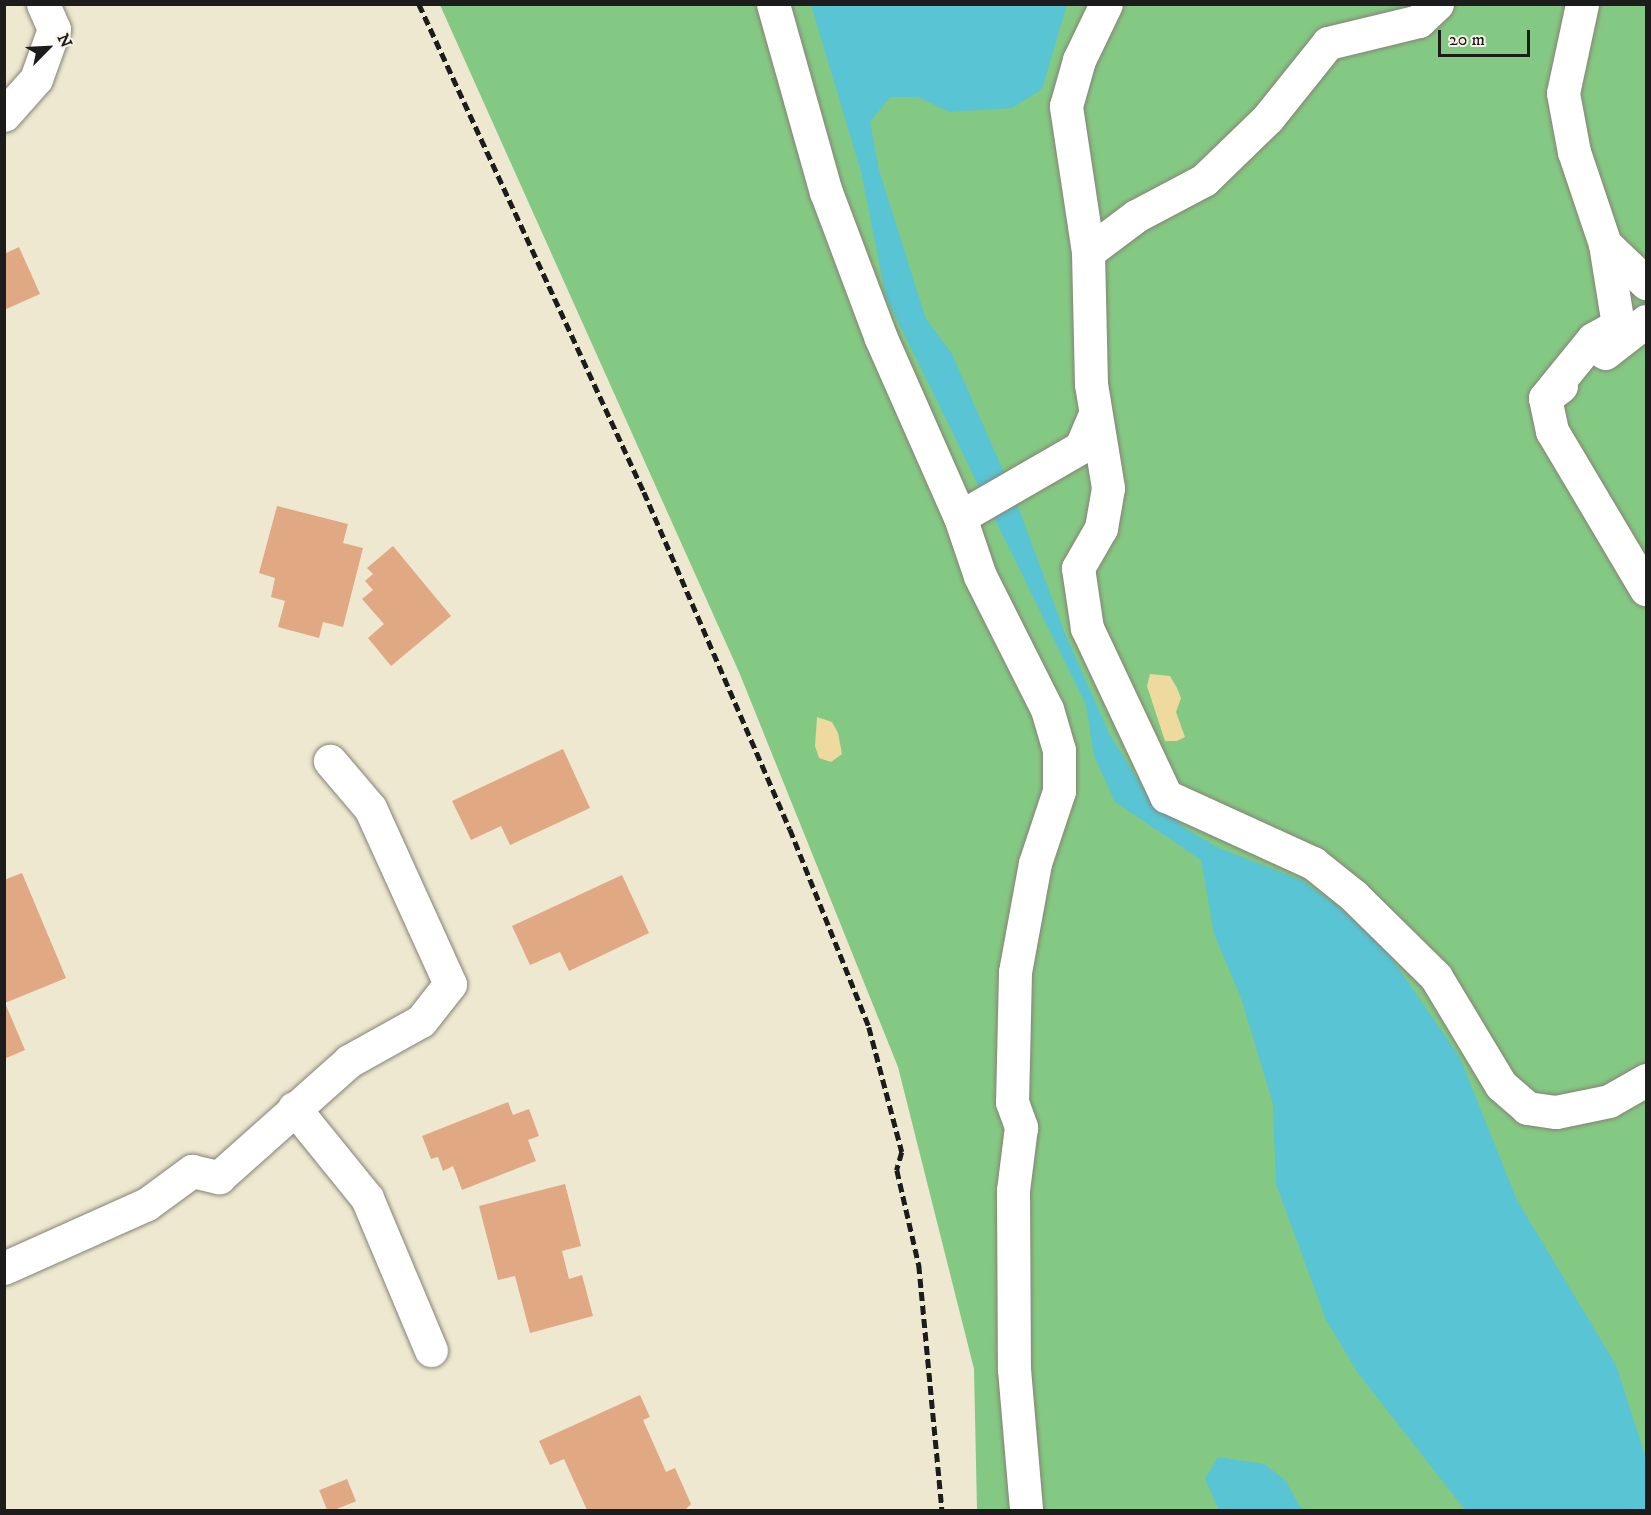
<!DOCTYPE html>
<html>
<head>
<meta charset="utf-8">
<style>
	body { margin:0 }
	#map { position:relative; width:1651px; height:1515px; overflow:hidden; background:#eee8d0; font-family:"IM FELL DW Pica",serif }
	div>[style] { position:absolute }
	.green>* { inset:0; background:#84c983 }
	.sand>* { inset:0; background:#eeda9e }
	.water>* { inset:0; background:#59c4d3 }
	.building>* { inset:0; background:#e1a884; transform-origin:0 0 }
	.roads { filter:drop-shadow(0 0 2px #858276) drop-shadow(0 0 2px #858276) }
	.minor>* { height:33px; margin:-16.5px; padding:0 16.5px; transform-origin:16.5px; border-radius:16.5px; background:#fff }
	.rail>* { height:4.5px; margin-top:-2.25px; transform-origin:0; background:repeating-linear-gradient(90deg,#1c1c1c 0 9px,transparent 0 13.5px) }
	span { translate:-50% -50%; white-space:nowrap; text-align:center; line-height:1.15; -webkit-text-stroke:5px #f7f3e8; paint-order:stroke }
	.frame { position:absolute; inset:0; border:6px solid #1c1c1c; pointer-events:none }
	.north { position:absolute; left:18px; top:18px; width:60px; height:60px; -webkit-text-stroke:4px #f7f3e8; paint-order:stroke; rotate:66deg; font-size:16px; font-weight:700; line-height:24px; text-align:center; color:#1c1c1c }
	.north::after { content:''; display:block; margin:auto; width:21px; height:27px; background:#1c1c1c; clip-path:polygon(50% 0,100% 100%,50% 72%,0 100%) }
	.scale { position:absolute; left:1438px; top:30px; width:92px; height:27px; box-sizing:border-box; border:3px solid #1c1c1c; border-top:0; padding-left:8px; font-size:18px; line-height:21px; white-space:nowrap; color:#1c1c1c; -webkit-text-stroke:4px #f7f3e8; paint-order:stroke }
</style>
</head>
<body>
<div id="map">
	<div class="green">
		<i style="clip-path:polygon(440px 5px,1646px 5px,1646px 1510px,977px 1510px,974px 1369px,898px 1067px,739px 672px)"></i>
	</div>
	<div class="sand">
		<i style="clip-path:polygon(1150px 674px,1170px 676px,1177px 688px,1181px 698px,1176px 712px,1185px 737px,1177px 741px,1165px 741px,1147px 686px)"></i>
		<i style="clip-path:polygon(817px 717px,832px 722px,838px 733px,842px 754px,831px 762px,819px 758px,815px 746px)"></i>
	</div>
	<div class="water">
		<i style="clip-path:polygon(811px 5px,1067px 5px,1042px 89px,1012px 108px,949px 112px,918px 97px,890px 97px,870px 122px,879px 170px,926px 319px,952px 354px,1013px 493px,1066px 636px,1110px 735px,1148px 796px,1186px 829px,1219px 848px,1301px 880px,1334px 903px,1386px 950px,1460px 1058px,1517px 1200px,1616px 1365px,1646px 1458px,1646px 1510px,1465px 1510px,1358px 1373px,1326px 1320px,1276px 1184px,1273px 1104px,1241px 998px,1214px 934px,1201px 860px,1115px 802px,1094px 756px,1086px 705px,886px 297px,861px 172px)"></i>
		<i style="clip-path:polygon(1218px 1457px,1264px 1464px,1285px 1480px,1302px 1510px,1219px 1510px,1205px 1479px)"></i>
	</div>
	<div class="building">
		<i style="clip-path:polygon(19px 247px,40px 294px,4px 310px,4px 254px)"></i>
		<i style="clip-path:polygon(277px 506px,348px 524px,343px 543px,363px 548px,343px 627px,323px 622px,319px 638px,278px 627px,285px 601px,271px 597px,275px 578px,259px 573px)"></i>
		<i style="clip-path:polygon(393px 546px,451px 616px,391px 666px,368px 638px,384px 624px,362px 599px,373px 590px,365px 581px,373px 574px,367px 568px)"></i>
		<i style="clip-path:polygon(563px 749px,590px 808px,510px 845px,501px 826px,471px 840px,452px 801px)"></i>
		<i style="clip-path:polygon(22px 873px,66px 978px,5px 1003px,25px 1050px,4px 1059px,4px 880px)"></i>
		<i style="clip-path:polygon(622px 875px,649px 933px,569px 971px,560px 952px,530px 965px,512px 926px)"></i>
		<i style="clip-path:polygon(508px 1102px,513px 1115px,529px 1109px,539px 1136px,528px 1140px,536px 1161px,462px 1190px,453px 1166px,443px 1171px,438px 1157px,431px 1159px,422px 1136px)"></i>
		<i style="clip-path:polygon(565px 1184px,581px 1246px,562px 1251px,569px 1279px,582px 1275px,593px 1316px,530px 1333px,515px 1276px,498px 1280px,479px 1206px)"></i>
		<i style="clip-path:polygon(640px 1395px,650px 1417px,643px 1420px,666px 1472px,675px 1468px,691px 1504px,685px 1510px,587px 1510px,564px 1459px,550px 1465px,539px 1441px)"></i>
		<i style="left:347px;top:1479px;width:24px;height:30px;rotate:68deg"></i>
	</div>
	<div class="roads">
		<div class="minor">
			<i style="left:773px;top:4px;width:195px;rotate:74.3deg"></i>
			<i style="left:826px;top:192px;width:154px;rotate:69.4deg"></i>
			<i style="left:880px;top:336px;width:198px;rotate:66.2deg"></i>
			<i style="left:960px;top:517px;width:62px;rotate:71.3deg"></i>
			<i style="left:980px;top:576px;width:149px;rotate:63.3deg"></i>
			<i style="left:1047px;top:709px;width:43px;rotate:73.7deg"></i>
			<i style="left:1059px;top:750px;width:41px;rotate:90deg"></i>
			<i style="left:1059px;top:791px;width:76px;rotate:108.4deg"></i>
			<i style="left:1035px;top:863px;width:111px;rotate:100.4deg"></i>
			<i style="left:1015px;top:972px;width:130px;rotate:91.3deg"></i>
			<i style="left:1012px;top:1102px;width:27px;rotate:70deg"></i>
			<i style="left:1021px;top:1127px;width:64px;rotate:97.2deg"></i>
			<i style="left:1013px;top:1190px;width:179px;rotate:89.7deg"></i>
			<i style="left:1014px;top:1369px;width:142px;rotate:85.1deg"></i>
			<i style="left:1437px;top:4px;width:25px;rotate:137deg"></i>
			<i style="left:1419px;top:21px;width:94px;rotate:166.4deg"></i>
			<i style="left:1328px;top:43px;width:96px;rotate:128.7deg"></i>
			<i style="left:1268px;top:118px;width:89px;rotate:135.9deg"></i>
			<i style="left:1204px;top:180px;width:77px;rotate:152.1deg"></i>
			<i style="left:1136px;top:216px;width:60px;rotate:143.1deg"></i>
			<i style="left:1088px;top:252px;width:132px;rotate:88.7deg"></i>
			<i style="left:1091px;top:384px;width:105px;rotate:80.7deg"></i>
			<i style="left:1108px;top:488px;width:41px;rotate:99.9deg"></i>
			<i style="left:1101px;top:528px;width:46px;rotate:119.9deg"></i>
			<i style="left:1078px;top:568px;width:61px;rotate:81.5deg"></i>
			<i style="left:1087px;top:628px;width:186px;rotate:64.8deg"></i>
			<i style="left:1166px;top:796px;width:162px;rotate:24.5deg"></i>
			<i style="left:1313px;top:863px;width:53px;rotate:38.8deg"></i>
			<i style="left:1354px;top:896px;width:115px;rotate:44.6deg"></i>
			<i style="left:1436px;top:977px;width:126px;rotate:59deg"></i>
			<i style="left:1501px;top:1085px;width:35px;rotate:41deg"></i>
			<i style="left:1527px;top:1108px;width:29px;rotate:8deg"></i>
			<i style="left:1556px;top:1112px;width:54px;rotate:-11.7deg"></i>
			<i style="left:1609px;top:1101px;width:43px;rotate:-29.6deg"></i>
			<i style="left:4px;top:115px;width:48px;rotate:-48.4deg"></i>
			<i style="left:36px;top:79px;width:53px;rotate:-70.2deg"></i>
			<i style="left:54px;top:29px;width:27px;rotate:-114deg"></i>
			<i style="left:1605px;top:244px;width:57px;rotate:43.6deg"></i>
			<i style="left:1088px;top:252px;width:148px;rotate:-98.6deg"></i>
			<i style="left:1066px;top:106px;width:48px;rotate:-74.2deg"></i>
			<i style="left:1079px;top:60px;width:62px;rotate:-64.3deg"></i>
			<i style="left:1605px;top:353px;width:52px;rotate:-38deg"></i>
			<i style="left:1561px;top:386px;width:20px;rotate:143deg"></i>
			<i style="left:1545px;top:398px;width:34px;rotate:78deg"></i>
			<i style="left:1552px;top:431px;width:184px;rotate:59.3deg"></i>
			<i style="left:1545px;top:398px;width:76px;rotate:-50.9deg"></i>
			<i style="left:1593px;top:339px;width:29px;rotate:-29deg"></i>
			<i style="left:1618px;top:325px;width:82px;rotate:-99.1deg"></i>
			<i style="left:1605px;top:244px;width:97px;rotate:-108.6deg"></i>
			<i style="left:1574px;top:152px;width:60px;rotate:-100.6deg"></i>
			<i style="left:1563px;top:93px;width:91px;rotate:-77.9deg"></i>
			<i style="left:960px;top:517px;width:140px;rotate:-30deg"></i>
			<i style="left:1081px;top:447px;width:33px;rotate:-67deg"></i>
			<i style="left:294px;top:1108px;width:116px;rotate:51deg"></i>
			<i style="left:367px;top:1198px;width:165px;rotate:67.2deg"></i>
			<i style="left:4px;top:1268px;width:157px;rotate:-24.1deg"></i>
			<i style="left:147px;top:1204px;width:56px;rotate:-36.3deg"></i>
			<i style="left:192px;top:1171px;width:28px;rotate:13deg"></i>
			<i style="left:219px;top:1177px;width:174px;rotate:-41.7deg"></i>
			<i style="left:349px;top:1061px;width:82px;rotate:-29.1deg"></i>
			<i style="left:421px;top:1021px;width:47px;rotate:-51.9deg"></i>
			<i style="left:450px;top:984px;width:193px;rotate:-114.4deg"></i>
			<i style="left:370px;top:808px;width:62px;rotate:-130.4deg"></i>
		</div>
	</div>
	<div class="rail">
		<i style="left:419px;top:4px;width:537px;rotate:65.25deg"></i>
		<i style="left:644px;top:492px;width:367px;rotate:66.6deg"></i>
		<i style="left:790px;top:829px;width:213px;rotate:68.2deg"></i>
		<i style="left:869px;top:1027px;width:129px;rotate:75.2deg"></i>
		<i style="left:902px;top:1152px;width:19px;rotate:106deg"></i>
		<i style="left:897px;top:1170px;width:98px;rotate:77deg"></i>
		<i style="left:919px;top:1265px;width:246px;rotate:84.6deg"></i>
	</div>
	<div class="frame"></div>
	<div class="north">N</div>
	<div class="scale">20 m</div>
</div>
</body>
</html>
